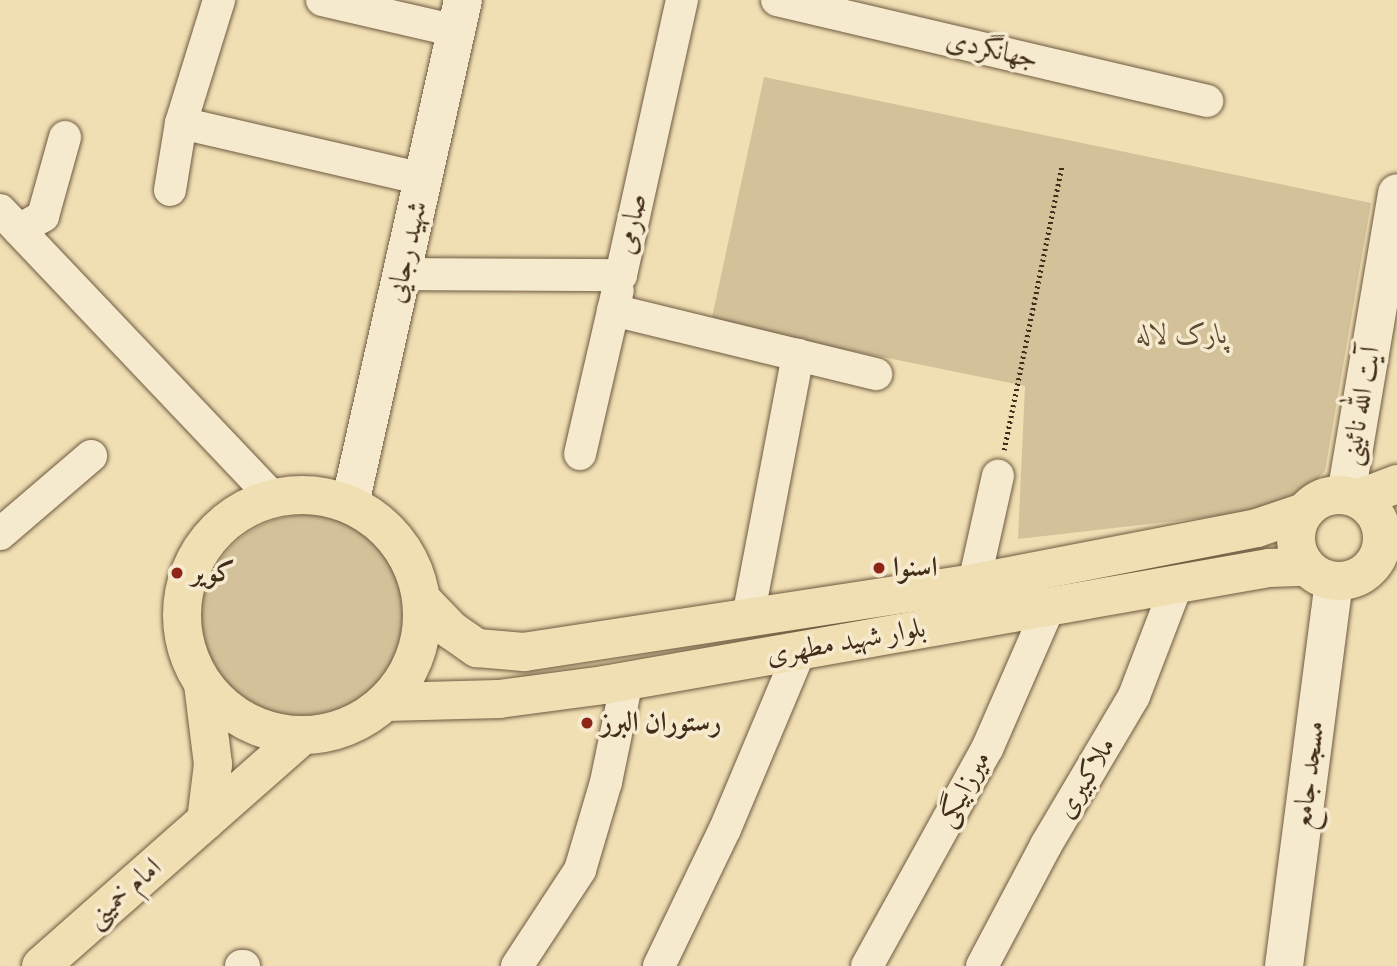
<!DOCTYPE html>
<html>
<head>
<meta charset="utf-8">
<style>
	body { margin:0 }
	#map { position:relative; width:1397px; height:966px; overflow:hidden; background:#f1dfb4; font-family:"IM FELL DW Pica",Amiri,serif }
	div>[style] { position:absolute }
	.green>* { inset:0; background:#d3c19a }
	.round { border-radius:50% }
	.path>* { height:4.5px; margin-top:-2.25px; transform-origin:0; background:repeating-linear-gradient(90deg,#422d1a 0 2px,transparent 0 5.5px) }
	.roads { filter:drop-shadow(0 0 2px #6e5a40) drop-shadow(0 0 2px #6e5a40) }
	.street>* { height:32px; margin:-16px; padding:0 16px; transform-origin:16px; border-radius:16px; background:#f6eace }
	.secondary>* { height:38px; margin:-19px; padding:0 19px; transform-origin:19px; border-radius:19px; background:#f6eace }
	.primary>* { height:38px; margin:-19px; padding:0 19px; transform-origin:19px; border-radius:19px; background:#f1dfb4 }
	.primary>.ring { margin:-19px; padding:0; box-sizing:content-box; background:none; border:38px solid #f1dfb4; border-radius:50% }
	.dots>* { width:19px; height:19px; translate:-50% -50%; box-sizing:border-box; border:4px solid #f6eace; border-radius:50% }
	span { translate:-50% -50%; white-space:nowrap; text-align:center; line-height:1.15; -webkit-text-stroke:7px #f6eace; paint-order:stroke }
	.street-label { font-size:28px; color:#422d1a }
	.park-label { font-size:28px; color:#5f4b34; font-style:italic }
	.poi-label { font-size:28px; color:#422d1a; font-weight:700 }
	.left { translate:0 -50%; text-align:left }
</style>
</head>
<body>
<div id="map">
	<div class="green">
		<i style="clip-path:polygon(764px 77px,1371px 203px,1325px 471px,1297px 499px,1246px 513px,1018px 539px,1025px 386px,711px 322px)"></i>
		<i class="round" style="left:201px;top:515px;width:210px;height:210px"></i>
	</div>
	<div class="path">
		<i style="left:1004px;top:450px;width:290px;rotate:-78.5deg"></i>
	</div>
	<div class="roads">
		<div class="street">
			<i style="left:322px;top:0;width:138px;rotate:13deg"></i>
			<i style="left:777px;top:0;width:442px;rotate:13.2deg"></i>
			<i style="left:181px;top:123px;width:248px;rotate:13deg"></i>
			<i style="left:170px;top:190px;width:68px;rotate:-80.7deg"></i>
			<i style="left:181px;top:123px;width:129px;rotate:-72.8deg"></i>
			<i style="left:0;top:210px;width:397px;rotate:46.5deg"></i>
			<i style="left:19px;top:230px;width:28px;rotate:-30deg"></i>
			<i style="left:43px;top:216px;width:82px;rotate:-74.4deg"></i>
			<i style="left:402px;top:274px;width:219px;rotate:0.3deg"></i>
			<i style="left:621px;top:275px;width:282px;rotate:-77.5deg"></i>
			<i style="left:613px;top:310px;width:271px;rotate:13.7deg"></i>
			<i style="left:580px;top:454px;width:168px;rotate:-77deg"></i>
			<i style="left:0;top:534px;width:120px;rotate:-40.6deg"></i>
			<i style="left:974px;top:583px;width:110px;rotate:-77.4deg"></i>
			<i style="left:748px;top:617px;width:267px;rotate:-79.2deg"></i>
			<i style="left:241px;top:966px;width:3px"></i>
			<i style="left:517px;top:966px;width:115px;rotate:-56.7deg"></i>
			<i style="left:580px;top:870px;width:92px;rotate:-73.5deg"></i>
			<i style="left:606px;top:782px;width:103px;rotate:-78.3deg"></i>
			<i style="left:659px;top:966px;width:152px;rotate:-64.3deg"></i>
			<i style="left:725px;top:829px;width:193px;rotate:-67.2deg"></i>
			<i style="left:867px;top:966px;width:248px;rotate:-61.1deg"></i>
			<i style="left:987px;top:749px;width:155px;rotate:-66.4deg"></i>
			<i style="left:982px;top:966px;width:137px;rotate:-62.1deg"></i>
			<i style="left:1046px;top:845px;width:173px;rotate:-59.4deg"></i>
			<i style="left:1134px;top:696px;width:120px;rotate:-69deg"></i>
		</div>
		<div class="secondary">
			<i style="left:1346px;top:495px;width:306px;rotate:-80.4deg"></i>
			<i style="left:350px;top:504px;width:517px;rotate:-77.36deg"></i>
			<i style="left:1284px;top:966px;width:386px;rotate:-82.6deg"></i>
		</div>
		<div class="primary">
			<i class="ring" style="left:182px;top:495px;width:202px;height:202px"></i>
			<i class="ring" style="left:1296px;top:495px;width:48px;height:48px"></i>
			<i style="left:1358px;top:499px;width:42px;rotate:-21deg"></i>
			<i style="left:422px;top:600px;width:42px;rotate:46deg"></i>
			<i style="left:451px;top:630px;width:32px;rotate:35deg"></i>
			<i style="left:477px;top:648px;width:47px;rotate:4.9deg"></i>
			<i style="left:524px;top:652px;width:455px;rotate:-8.7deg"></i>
			<i style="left:974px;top:583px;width:288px;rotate:-11deg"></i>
			<i style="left:1257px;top:528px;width:50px;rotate:-18.8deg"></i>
			<i style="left:203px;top:684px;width:81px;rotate:82.9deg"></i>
			<i style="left:213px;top:764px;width:57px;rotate:97deg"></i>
			<i style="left:386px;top:702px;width:113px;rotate:-1.5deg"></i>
			<i style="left:499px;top:699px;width:106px;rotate:-7.6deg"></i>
			<i style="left:604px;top:685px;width:675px;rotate:-9.98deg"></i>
			<i style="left:1269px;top:568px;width:35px;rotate:-2deg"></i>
			<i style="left:41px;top:966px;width:348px;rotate:-41.4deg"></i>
		</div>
	</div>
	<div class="dots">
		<i style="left:879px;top:568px;background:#8f2418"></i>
		<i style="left:177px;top:573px;background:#8f2418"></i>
		<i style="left:587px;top:723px;background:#8f2418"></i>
	</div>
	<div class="street-label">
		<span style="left:992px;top:50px;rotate:13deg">جهانگردی</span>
		<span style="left:632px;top:224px;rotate:-78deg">صارمی</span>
		<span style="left:407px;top:252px;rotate:-77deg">شهید رجایی</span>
		<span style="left:1361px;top:406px;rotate:-80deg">آیت الله نائینی</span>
		<span style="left:846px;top:642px;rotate:-10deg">بلوار شهید مطهری</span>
		<span style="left:1309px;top:775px;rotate:-83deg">مسجد جامع</span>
		<span style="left:1086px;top:778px;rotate:-59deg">ملاکبیری</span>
		<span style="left:964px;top:789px;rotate:-61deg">میرزابیگی</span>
		<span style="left:124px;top:893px;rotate:-41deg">امام خمینی</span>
	</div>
	<div class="park-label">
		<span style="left:1182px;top:335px">پارک لاله</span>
	</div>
	<div class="poi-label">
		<span class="left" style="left:893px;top:568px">اسنوا</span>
		<span class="left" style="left:191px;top:573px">کویر</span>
		<span class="left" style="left:601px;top:723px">رستوران البرز</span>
	</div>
</div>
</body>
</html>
